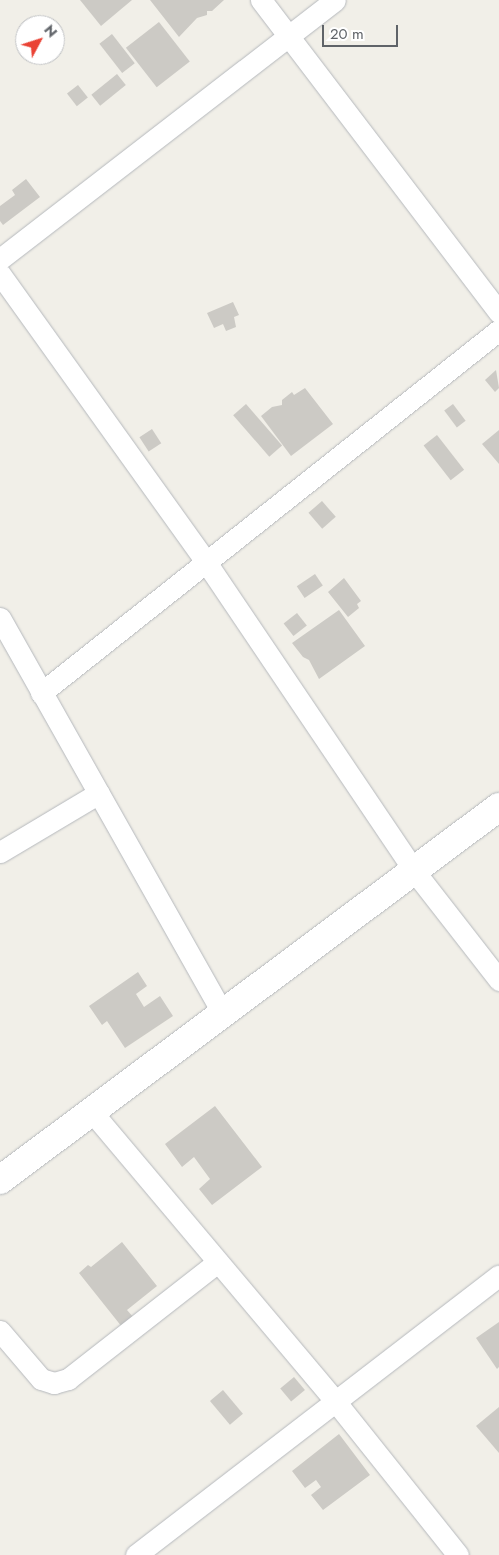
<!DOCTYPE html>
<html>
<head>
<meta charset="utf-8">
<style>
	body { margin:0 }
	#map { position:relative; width:499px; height:1555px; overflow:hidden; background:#f1efe8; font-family:Jost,sans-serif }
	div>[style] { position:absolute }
	.building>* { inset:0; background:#cccac5; transform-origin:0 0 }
	.roads { filter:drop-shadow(0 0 1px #b5b8bc) drop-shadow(0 0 1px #b5b8bc) }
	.street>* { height:21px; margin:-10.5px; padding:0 10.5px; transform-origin:10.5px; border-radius:10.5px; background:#fff }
	.secondary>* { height:28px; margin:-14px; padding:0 14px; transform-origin:14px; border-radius:14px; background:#fff }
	span { translate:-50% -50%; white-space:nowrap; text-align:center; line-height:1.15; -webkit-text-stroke:4px #fff; paint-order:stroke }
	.north { position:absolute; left:15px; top:15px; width:50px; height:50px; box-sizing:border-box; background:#fff; border:1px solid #bfc1c3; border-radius:50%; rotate:50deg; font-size:14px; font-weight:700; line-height:20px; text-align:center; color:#5f6368 }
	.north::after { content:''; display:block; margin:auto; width:18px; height:22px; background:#ea4335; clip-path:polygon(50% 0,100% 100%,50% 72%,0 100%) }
	.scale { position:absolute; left:322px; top:25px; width:76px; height:22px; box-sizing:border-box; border:2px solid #5f6368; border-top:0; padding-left:6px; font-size:15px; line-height:18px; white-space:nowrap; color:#5f6368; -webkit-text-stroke:4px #fff; paint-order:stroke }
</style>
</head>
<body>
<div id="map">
	<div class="building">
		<i style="clip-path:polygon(80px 0,132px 0,101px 26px)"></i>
		<i style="clip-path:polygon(150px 0,224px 0,212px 11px,207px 11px,207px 15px,197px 18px,179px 37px)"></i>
		<i style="left:159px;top:22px;width:50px;height:42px;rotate:52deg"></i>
		<i style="left:112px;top:34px;width:37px;height:16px;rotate:52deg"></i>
		<i style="left:117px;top:74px;width:14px;height:33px;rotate:51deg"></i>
		<i style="left:78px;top:85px;width:16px;height:14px;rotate:52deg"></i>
		<i style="clip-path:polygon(26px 179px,40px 197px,3px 225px,0 221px,0 206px,15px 195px,12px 190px)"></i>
		<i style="clip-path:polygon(233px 302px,239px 315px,234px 317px,236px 327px,226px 331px,223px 324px,214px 328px,207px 313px)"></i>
		<i style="clip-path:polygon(496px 370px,499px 388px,495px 392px,485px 380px)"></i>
		<i style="clip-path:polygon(305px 388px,333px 424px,291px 456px,261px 416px,272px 407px,282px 405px,282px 400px,292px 392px,294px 395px)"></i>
		<i style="left:246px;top:404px;width:55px;height:17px;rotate:49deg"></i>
		<i style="left:453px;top:404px;width:21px;height:11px;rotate:53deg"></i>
		<i style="left:152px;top:429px;width:17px;height:15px;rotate:57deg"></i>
		<i style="clip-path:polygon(499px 430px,499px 464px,482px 444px)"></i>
		<i style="left:437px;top:435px;width:44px;height:17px;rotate:52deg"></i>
		<i style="left:322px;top:501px;width:21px;height:18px;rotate:49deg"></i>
		<i style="left:315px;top:574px;width:14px;height:22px;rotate:56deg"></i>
		<i style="clip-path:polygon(344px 578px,361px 601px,357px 604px,359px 608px,348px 617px,328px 592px)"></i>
		<i style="clip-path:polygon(339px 610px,365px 646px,319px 679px,309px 660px,303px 657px,292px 643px)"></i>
		<i style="left:297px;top:613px;width:16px;height:17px;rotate:52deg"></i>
		<i style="clip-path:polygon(138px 972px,147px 986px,136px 994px,144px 1007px,160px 996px,173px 1016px,125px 1048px,107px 1021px,102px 1025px,89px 1006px)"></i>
		<i style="clip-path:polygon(215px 1106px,262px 1167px,212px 1205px,199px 1189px,210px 1179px,194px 1157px,182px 1167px,165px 1144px)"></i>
		<i style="clip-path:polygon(122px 1242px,157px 1286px,127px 1310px,134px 1318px,122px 1327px,79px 1273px,88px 1265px,91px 1267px)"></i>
		<i style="clip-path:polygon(499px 1322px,499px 1367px,497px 1369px,476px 1338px)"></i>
		<i style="left:294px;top:1377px;width:17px;height:18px;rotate:50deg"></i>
		<i style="left:223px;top:1390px;width:31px;height:17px;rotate:50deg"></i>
		<i style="clip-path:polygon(499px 1407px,499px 1453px,476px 1426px)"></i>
		<i style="clip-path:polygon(339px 1434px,370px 1475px,323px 1510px,311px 1495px,321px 1487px,316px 1480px,305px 1488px,292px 1471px)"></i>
	</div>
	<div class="roads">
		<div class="street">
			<i style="left:261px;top:0;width:392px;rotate:52.7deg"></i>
			<i style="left:0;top:259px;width:423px;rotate:-37.7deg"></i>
			<i style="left:0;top:274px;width:354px;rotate:54.4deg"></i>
			<i style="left:206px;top:562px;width:374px;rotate:56deg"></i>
			<i style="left:415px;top:872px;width:137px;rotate:52.1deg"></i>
			<i style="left:0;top:618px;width:454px;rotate:60.6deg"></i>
			<i style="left:41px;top:693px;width:584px;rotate:-38.4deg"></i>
			<i style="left:0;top:852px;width:115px;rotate:-30.8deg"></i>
			<i style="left:92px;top:1112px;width:378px;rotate:49.9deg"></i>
			<i style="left:335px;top:1401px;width:197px;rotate:51.4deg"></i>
			<i style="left:0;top:1331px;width:63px;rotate:49.5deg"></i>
			<i style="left:41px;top:1379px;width:14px;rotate:17deg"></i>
			<i style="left:54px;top:1383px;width:15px;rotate:-16deg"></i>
			<i style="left:68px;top:1379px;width:190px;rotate:-38deg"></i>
			<i style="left:136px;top:1555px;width:458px;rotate:-37.6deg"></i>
		</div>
		<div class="secondary">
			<i style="left:0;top:1180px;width:623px;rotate:-36.78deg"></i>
		</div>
	</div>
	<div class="north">N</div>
	<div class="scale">20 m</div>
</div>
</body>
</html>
